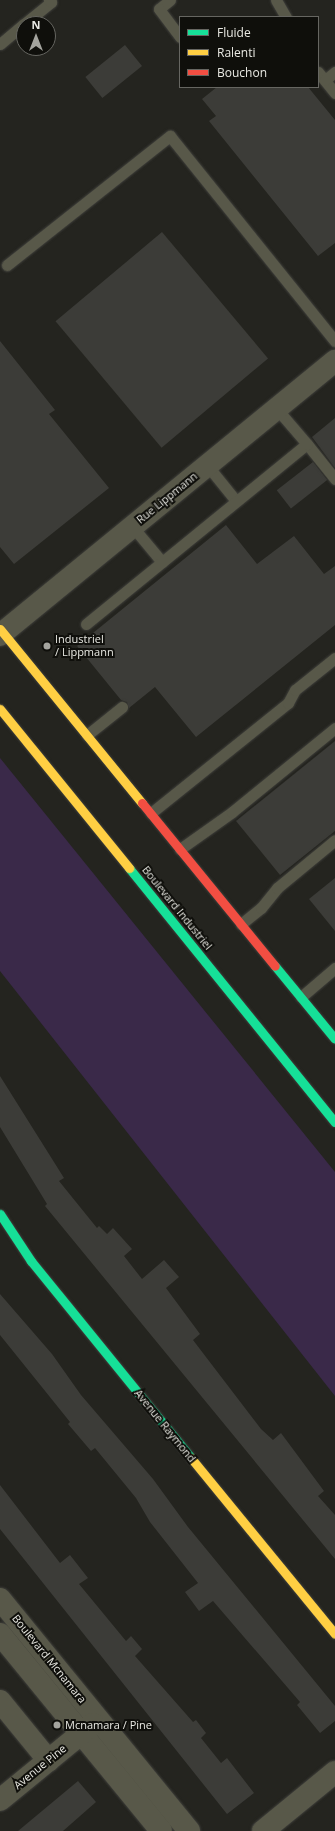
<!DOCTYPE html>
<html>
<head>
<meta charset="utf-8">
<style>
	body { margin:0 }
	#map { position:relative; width:335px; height:1831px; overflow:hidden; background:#24241f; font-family:"Open Sans",sans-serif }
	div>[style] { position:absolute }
	.green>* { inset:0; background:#3a2949 }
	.building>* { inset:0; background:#3c3c38; transform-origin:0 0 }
	.roads { filter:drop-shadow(0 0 1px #3f3f3b) drop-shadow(0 0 1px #3f3f3b) }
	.lane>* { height:11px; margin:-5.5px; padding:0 5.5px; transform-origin:5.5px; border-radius:5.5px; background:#585849 }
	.street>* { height:22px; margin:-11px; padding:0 11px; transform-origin:11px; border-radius:11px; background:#585849 }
	.fast>* { height:9px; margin:-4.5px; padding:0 4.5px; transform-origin:4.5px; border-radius:4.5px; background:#16e098 }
	.slow>* { height:9px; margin:-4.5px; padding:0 4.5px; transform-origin:4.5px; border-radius:4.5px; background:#ffcf43 }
	.jam>* { height:9px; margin:-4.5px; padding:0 4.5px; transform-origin:4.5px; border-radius:4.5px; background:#f24e42 }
	.dots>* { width:11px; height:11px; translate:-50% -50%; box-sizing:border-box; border:2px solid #0f0f0b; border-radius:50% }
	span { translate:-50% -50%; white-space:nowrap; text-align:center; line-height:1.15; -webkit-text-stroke:4px #0f0f0b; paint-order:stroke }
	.street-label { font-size:11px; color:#e9e9e3 }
	.poi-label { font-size:11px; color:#e9e9e3 }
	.left { translate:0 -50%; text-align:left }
	.legend { position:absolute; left:179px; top:16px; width:140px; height:72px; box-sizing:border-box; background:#0f0f0b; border:1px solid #666661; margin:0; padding:5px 7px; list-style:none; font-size:12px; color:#e9e9e3 }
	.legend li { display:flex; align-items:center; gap:8px; height:20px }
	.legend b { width:20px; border:1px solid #666661 }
	.north { position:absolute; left:16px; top:16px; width:40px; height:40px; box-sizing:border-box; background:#0f0f0b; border:1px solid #666661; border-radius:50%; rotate:0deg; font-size:11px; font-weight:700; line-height:16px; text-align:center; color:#e9e9e3 }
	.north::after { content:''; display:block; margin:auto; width:14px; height:18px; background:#a4a49e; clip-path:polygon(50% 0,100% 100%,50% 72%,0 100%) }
</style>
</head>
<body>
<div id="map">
	<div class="green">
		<i style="clip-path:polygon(0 758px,335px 1172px,335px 1396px,0 971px)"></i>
	</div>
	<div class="building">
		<i style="left:125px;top:45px;width:27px;height:51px;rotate:51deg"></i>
		<i style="clip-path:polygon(217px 87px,308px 87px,335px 120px,335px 243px,318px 256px,209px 121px,216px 116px,202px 99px)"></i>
		<i style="left:162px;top:232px;width:165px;height:139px;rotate:50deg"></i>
		<i style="clip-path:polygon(0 341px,55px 410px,49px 414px,109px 488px,14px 564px,0 547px)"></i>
		<i style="clip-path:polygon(335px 418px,335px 468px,312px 437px)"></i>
		<i style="left:313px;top:462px;width:23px;height:46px;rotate:52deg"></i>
		<i style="clip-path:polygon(226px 525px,257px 564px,294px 536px,324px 574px,335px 566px,335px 625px,196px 737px,155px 687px,129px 708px,127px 702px,121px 700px,77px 646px)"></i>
		<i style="clip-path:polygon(335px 741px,335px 831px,280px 875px,236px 821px)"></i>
		<i style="clip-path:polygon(335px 878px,335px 931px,309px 899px)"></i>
		<i style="clip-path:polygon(0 1076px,64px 1178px,59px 1181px,97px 1228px,99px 1226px,107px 1234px,113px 1228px,132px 1249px,124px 1256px,142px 1279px,164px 1260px,179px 1277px,166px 1288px,200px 1334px,193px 1340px,261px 1429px,273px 1440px,281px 1433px,324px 1491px,318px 1496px,335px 1515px,335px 1559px,45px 1206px,47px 1204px,0 1127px)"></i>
		<i style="clip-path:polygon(0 1294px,52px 1354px,81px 1395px,153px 1479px,188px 1527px,335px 1706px,335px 1721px,320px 1733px,297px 1705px,300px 1702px,213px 1601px,199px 1611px,185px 1592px,198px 1583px,150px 1522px,136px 1498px,95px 1448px,91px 1451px,68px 1424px,70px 1422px,0 1335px)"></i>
		<i style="clip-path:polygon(0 1485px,60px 1563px,70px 1555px,88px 1578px,79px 1584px,126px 1641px,131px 1636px,142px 1649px,135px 1656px,193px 1722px,196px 1720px,206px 1733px,201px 1738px,221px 1763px,227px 1758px,254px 1793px,227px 1814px,0 1529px)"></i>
		<i style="clip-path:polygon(78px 1781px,96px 1802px,63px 1831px,18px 1831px)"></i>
	</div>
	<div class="roads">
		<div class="lane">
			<i style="left:170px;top:0;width:14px;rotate:141deg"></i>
			<i style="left:159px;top:9px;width:35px;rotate:53deg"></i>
			<i style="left:276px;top:0;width:20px;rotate:60deg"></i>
			<i style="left:24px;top:24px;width:35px;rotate:-39deg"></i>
			<i style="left:51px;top:2px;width:3px;rotate:-135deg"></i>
			<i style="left:0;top:44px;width:31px;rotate:-40deg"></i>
			<i style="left:318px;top:72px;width:27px;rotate:51deg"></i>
			<i style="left:325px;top:80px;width:13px;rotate:-39deg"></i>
			<i style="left:7px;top:265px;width:208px;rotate:-38.4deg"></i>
			<i style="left:170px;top:136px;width:263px;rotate:51.2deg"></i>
			<i style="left:307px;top:444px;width:45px;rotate:51.3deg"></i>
			<i style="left:207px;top:465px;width:46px;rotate:51.1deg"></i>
			<i style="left:132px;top:526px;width:47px;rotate:50.2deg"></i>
			<i style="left:86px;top:624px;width:285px;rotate:-39.2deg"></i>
			<i style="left:307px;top:444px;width:46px;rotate:-130.6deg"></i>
			<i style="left:87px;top:735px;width:45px;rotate:-38.7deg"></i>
			<i style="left:151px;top:813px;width:176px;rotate:-38.8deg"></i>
			<i style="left:288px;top:703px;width:15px;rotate:-62deg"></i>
			<i style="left:295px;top:690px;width:51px;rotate:-38.7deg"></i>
			<i style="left:180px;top:849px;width:64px;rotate:-35.4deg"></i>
			<i style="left:232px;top:812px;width:133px;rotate:-39.2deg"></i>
			<i style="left:241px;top:924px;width:26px;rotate:-39deg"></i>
			<i style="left:261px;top:908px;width:26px;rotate:-51deg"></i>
			<i style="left:277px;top:888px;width:75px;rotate:-39.6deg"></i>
			<i style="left:301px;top:997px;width:45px;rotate:-40.5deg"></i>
		</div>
		<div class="street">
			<i style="left:0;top:635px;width:433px;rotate:-39.3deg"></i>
			<i style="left:0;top:1599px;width:299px;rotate:50.8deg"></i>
			<i style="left:0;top:1634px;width:254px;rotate:50.7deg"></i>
			<i style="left:0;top:1701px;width:77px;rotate:50.8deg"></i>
			<i style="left:0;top:1800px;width:120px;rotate:-39.3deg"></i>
			<i style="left:263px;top:1831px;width:93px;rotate:-39.3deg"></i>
		</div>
		<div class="fast">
			<i style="left:129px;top:868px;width:327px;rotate:51deg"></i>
			<i style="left:275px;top:966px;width:94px;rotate:50.6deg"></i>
			<i style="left:0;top:1214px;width:56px;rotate:56.6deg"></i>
			<i style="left:31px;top:1261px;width:254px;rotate:50.9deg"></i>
		</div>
		<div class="slow">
			<i style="left:0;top:629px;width:225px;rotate:50.8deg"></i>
			<i style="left:0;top:709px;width:205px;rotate:50.9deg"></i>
			<i style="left:191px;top:1458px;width:227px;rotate:50.7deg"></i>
		</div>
		<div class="jam">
			<i style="left:142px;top:803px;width:210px;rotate:50.8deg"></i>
		</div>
	</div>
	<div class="dots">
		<i style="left:47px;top:646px;background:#a4a49e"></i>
		<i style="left:57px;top:1725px;background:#a4a49e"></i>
	</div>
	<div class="street-label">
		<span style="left:167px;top:498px;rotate:-39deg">Rue Lippmann</span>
		<span style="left:177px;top:908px;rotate:51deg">Boulevard Industriel</span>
		<span style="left:165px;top:1426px;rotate:51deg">Avenue Raymond</span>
		<span style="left:49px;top:1659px;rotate:51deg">Boulevard Mcnamara</span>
		<span style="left:40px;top:1767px;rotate:-39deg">Avenue Pine</span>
	</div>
	<div class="poi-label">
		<span class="left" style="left:55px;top:646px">Industriel<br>/ Lippmann</span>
		<span class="left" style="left:65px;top:1725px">Mcnamara / Pine</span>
	</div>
	<ul class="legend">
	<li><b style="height:5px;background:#16e098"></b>Fluide</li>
	<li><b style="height:5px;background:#ffcf43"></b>Ralenti</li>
	<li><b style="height:5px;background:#f24e42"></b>Bouchon</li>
	</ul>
	<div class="north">N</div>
</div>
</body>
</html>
